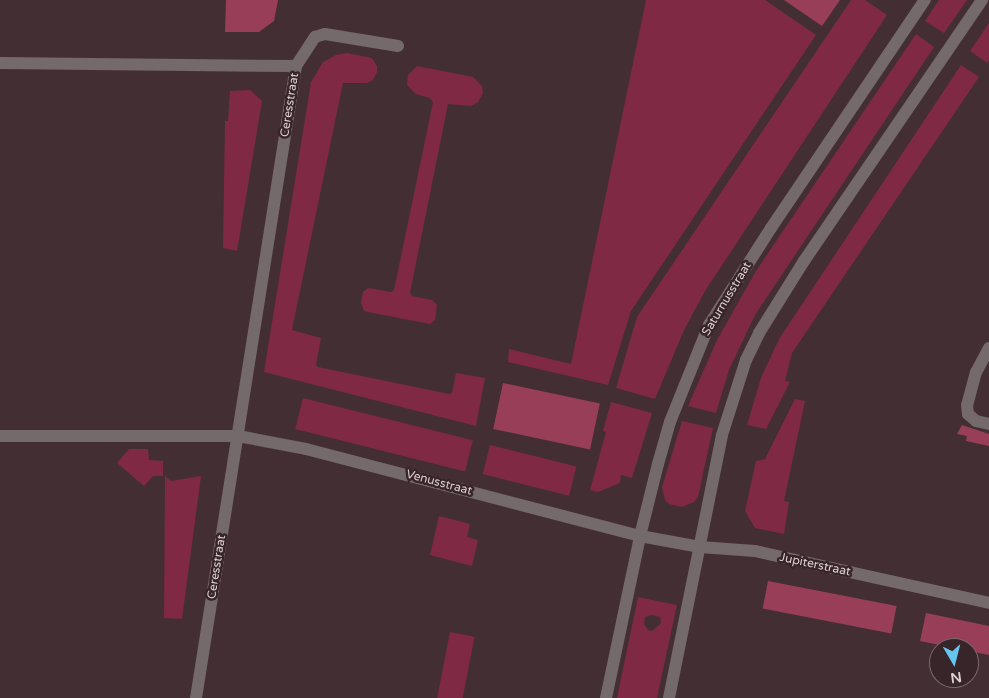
<!DOCTYPE html>
<html>
<head>
<meta charset="utf-8">
<style>
	body { margin:0 }
	#map { position:relative; width:989px; height:698px; overflow:hidden; background:#432f33; font-family:"Varela Round",sans-serif }
	div>[style] { position:absolute }
	.green>* { inset:0; background:#7f2944; transform-origin:0 0 }
	.forest>* { inset:0; background:#993e59; transform-origin:0 0 }
	.minor>* { height:12px; margin:-6px; padding:0 6px; transform-origin:6px; border-radius:6px; background:#74696b }
	span { translate:-50% -50%; white-space:nowrap; text-align:center; line-height:1.15; -webkit-text-stroke:5px #382529; paint-order:stroke }
	.street-label { font-size:12px; color:#dccfd1 }
	.north { position:absolute; left:929px; top:638px; width:50px; height:50px; box-sizing:border-box; background:#382529; border:1px solid #7a696c; border-radius:50%; rotate:172deg; font-size:14px; font-weight:700; line-height:20px; text-align:center; color:#dccfd1 }
	.north::after { content:''; display:block; margin:auto; width:18px; height:22px; background:#64c5ee; clip-path:polygon(50% 0,100% 100%,50% 72%,0 100%) }
</style>
</head>
<body>
<div id="map">
	<div class="green">
		<i style="clip-path:polygon(646px 0,765px 0,816px 35px,631px 311px,608px 385px,508px 362px,509px 349px,571px 364px)"></i>
		<i style="clip-path:polygon(851px 0,865px 0,887px 15px,705px 291px,684px 330px,655px 399px,616px 388px,637px 317px)"></i>
		<i style="clip-path:polygon(939px 0,967px 0,944px 33px,925px 21px)"></i>
		<i style="clip-path:polygon(989px 23px,989px 60px,987px 63px,970px 51px)"></i>
		<i style="clip-path:polygon(916px 34px,934px 47px,755px 315px,729px 370px,716px 413px,688px 406px,717px 340px,756px 271px)"></i>
		<i style="clip-path:polygon(347px 53px,372px 58px,377px 66px,377px 72px,373px 80px,367px 83px,343px 83px,292px 330px,321px 338px,316px 365px,318px 367px,449px 394px,452px 393px,456px 373px,485px 378px,476px 426px,264px 372px,311px 82px,323px 62px,336px 55px)"></i>
		<i style="clip-path:polygon(961px 65px,979px 77px,792px 353px,785px 381px,790px 382px,766px 429px,747px 425px,761px 378px,779px 339px)"></i>
		<i style="clip-path:polygon(417px 66px,473px 77px,482px 86px,483px 93px,478px 102px,471px 106px,448px 104px,410px 293px,412px 296px,432px 300px,437px 305px,435px 320px,430px 324px,368px 312px,364px 311px,361px 303px,363px 292px,368px 288px,391px 292px,394px 290px,433px 102px,430px 98px,416px 94px,407px 85px,408px 75px)"></i>
		<i style="clip-path:polygon(250px 90px,262px 101px,237px 251px,223px 248px,225px 121px,228px 121px,230px 91px)"></i>
		<i style="left:303px;top:398px;width:175px;height:32px;rotate:14deg"></i>
		<i style="clip-path:polygon(795px 399px,805px 401px,784px 501px,789px 502px,784px 534px,755px 528px,745px 511px,756px 461px,765px 459px)"></i>
		<i style="clip-path:polygon(611px 402px,652px 413px,632px 478px,621px 475px,620px 483px,598px 492px,590px 490px,606px 432px,603px 431px)"></i>
		<i style="clip-path:polygon(682px 421px,713px 428px,698px 497px,694px 502px,682px 507px,669px 504px,665px 500px,662px 487px)"></i>
		<i style="left:490px;top:445px;width:89px;height:30px;rotate:14deg"></i>
		<i style="clip-path:polygon(129px 449px,148px 449px,149px 460px,163px 461px,163px 476px,153px 476px,144px 486px,117px 463px)"></i>
		<i style="clip-path:polygon(165px 476px,171px 481px,201px 476px,182px 619px,164px 618px)"></i>
		<i style="clip-path:polygon(439px 516px,470px 524px,467px 537px,478px 540px,472px 566px,430px 555px)"></i>
		<i style="clip-path:polygon(evenodd,638px 597px,677px 605px,657px 698px,617px 698px,638px 597px,652px 615px,660px 617px,661px 623px,652px 631px,648px 630px,644px 624px,645px 617px,652px 615px)"></i>
		<i style="left:450px;top:632px;width:25px;height:67px;rotate:11deg"></i>
	</div>
	<div class="forest">
		<i style="clip-path:polygon(226px 0,278px 0,274px 21px,259px 32px,225px 32px)"></i>
		<i style="clip-path:polygon(784px 0,840px 0,822px 26px)"></i>
		<i style="left:503px;top:383px;width:99px;height:47px;rotate:12deg"></i>
		<i style="clip-path:polygon(962px 425px,989px 434px,989px 446px,966px 441px,967px 436px,957px 434px)"></i>
		<i style="left:768px;top:581px;width:131px;height:28px;rotate:11deg"></i>
		<i style="clip-path:polygon(926px 613px,989px 626px,989px 655px,969px 651px,969px 648px,954px 648px,920px 641px)"></i>
	</div>
	<div class="minor">
		<i style="left:0;top:63px;width:296px;rotate:0.6deg"></i>
		<i style="left:296px;top:66px;width:640px;rotate:98.99deg"></i>
		<i style="left:296px;top:66px;width:35px;rotate:-57deg"></i>
		<i style="left:315px;top:37px;width:10px;rotate:-17deg"></i>
		<i style="left:325px;top:34px;width:74px;rotate:9.3deg"></i>
		<i style="left:989px;top:348px;width:27px;rotate:118deg"></i>
		<i style="left:976px;top:372px;width:34px;rotate:105deg"></i>
		<i style="left:967px;top:405px;width:9px;rotate:84deg"></i>
		<i style="left:968px;top:414px;width:11px;rotate:41deg"></i>
		<i style="left:976px;top:421px;width:13px;rotate:13deg"></i>
		<i style="left:0;top:436px;width:238px"></i>
		<i style="left:238px;top:436px;width:69px;rotate:10.8deg"></i>
		<i style="left:306px;top:449px;width:345px;rotate:14.6deg"></i>
		<i style="left:640px;top:536px;width:61px;rotate:10.4deg"></i>
		<i style="left:700px;top:547px;width:55px;rotate:4.2deg"></i>
		<i style="left:755px;top:551px;width:240px;rotate:12.5deg"></i>
		<i style="left:606px;top:698px;width:166px;rotate:-78.1deg"></i>
		<i style="left:640px;top:536px;width:74px;rotate:-76deg"></i>
		<i style="left:658px;top:464px;width:44px;rotate:-74.1deg"></i>
		<i style="left:670px;top:422px;width:105px;rotate:-68.1deg"></i>
		<i style="left:709px;top:325px;width:115px;rotate:-57.4deg"></i>
		<i style="left:771px;top:228px;width:275px;rotate:-56deg"></i>
		<i style="left:669px;top:698px;width:268px;rotate:-78.6deg"></i>
		<i style="left:722px;top:435px;width:79px;rotate:-72.3deg"></i>
		<i style="left:746px;top:360px;width:30px;rotate:-64deg"></i>
		<i style="left:759px;top:333px;width:85px;rotate:-58deg"></i>
		<i style="left:804px;top:261px;width:316px;rotate:-55.7deg"></i>
	</div>
	<div class="street-label">
		<span style="left:290px;top:105px;rotate:-81deg">Ceresstraat</span>
		<span style="left:727px;top:299px;rotate:-59deg">Saturnusstraat</span>
		<span style="left:439px;top:483px;rotate:15deg">Venusstraat</span>
		<span style="left:815px;top:565px;rotate:12deg">Jupiterstraat</span>
		<span style="left:217px;top:567px;rotate:-81deg">Ceresstraat</span>
	</div>
	<div class="north">N</div>
</div>
</body>
</html>
